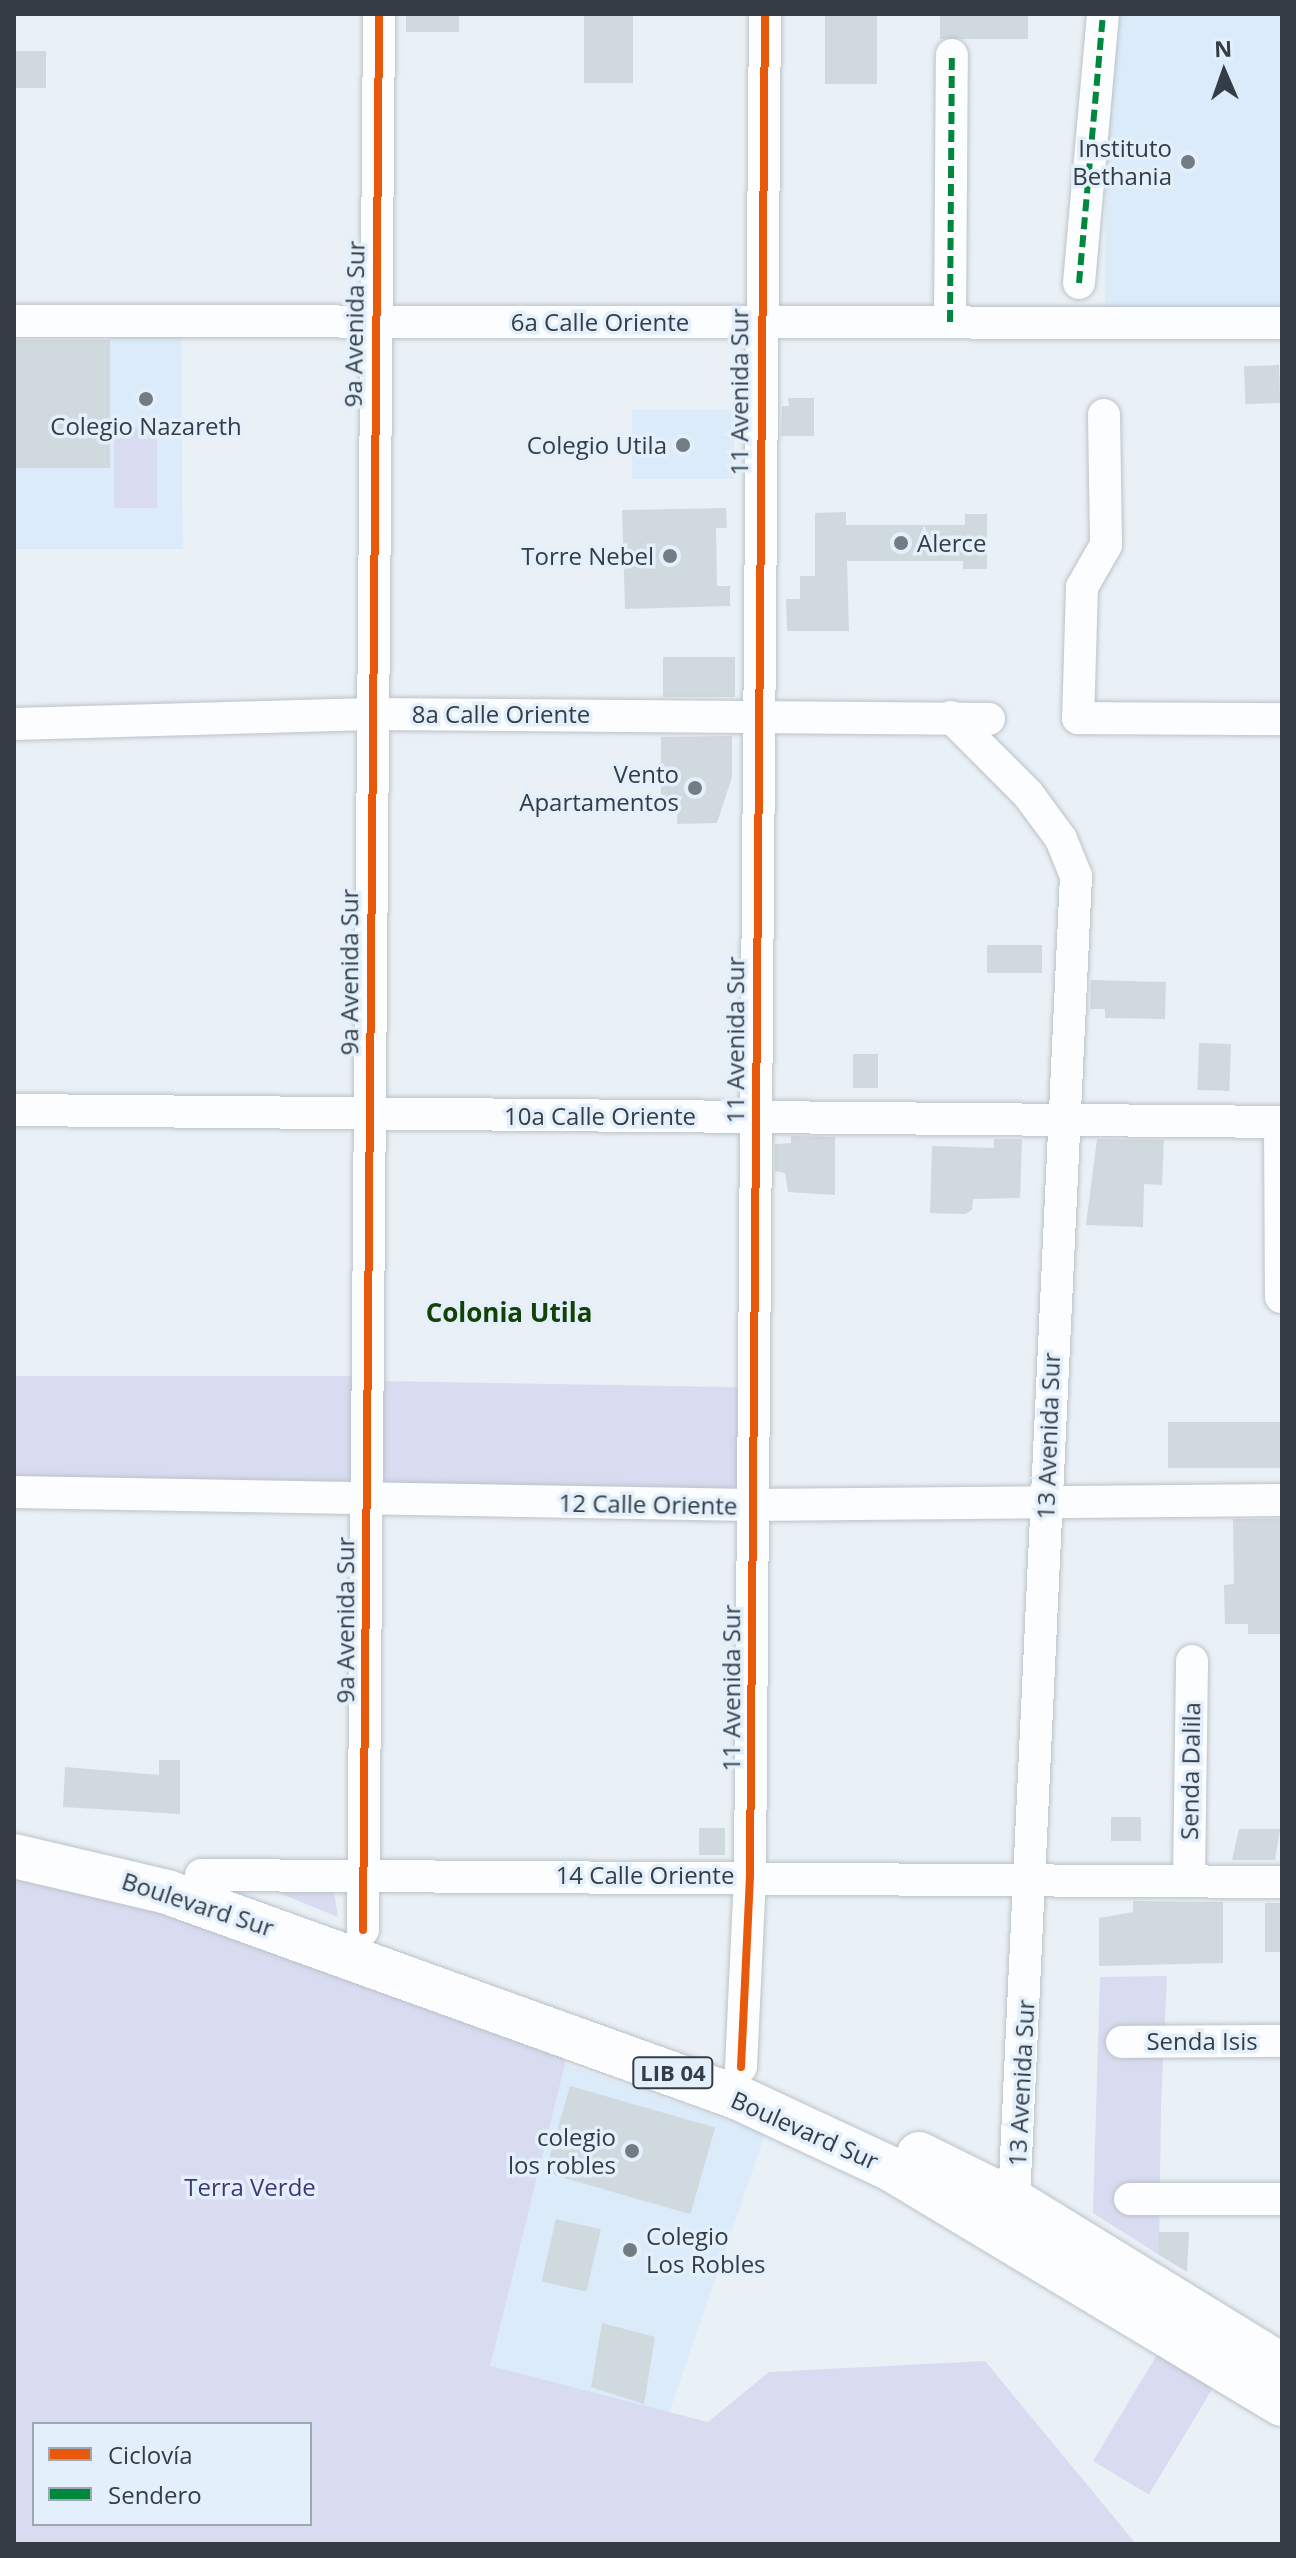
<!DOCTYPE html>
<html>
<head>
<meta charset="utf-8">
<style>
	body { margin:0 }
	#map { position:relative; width:1296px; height:2558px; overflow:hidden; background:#e9f0f6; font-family:"Open Sans",sans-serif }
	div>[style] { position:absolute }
	.built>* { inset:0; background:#dcebf9; transform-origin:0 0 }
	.green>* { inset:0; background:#d9dbf0; transform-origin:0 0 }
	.building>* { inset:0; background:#d0d9de; transform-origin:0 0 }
	.roads { filter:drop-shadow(0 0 2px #bbc2c8) drop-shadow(0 0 2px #bbc2c8) }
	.minor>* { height:32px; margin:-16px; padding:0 16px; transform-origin:16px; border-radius:16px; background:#fcfdfe }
	.highway>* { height:44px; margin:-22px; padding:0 22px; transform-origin:22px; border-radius:22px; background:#fcfdfe }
	.quiet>* { height:6px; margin-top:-3px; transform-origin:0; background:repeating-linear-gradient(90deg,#00873e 0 12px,transparent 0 18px) }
	.cycleway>* { height:8px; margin:-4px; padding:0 4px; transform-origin:4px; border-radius:4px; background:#e8590c }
	.dots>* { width:22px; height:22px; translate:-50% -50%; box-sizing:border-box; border:4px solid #e3f0fc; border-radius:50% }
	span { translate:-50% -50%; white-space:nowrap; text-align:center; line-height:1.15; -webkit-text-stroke:7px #e3f0fc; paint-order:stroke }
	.shield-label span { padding:2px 6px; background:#e3f0fc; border:2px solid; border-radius:6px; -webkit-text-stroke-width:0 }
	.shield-label { font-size:22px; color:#343d45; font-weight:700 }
	.poi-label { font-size:24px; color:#343d45 }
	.right { translate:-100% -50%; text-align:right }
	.left { translate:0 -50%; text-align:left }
	.street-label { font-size:24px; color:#343d45 }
	.park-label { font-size:24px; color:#423775 }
	.neighbourhood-label { font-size:26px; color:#134106; font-weight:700 }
	.frame { position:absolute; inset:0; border:16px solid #343d45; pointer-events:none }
	.legend { position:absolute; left:32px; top:2422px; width:280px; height:104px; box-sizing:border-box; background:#e3f0fc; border:2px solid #9da8b3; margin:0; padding:10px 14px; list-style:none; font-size:24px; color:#343d45 }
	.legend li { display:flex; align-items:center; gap:16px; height:40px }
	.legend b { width:40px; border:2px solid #9da8b3 }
	.north { position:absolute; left:1184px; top:32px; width:80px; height:80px; -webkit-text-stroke:6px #e3f0fc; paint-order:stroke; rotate:358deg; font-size:22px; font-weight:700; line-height:32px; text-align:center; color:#343d45 }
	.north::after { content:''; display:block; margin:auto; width:28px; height:36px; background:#343d45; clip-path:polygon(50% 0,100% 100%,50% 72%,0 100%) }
</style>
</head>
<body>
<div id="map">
	<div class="built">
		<i style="left:1105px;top:14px;width:177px;height:297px"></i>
		<i style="clip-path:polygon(110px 332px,181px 332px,183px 549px,14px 549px,14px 468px,110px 466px)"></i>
		<i style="left:734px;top:410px;width:69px;height:102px;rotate:90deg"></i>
		<i style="left:565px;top:2064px;width:212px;height:311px;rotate:19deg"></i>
	</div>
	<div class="green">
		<i style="left:114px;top:427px;width:43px;height:81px"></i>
		<i style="left:14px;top:1376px;width:339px;height:107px"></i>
		<i style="left:379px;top:1381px;width:363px;height:106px;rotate:1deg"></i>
		<i style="clip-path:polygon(evenodd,14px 1868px,134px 1893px,560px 2048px,565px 2064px,490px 2366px,708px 2422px,769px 2372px,985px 2361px,1136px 2544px,14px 2544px,14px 1868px,34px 2424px,310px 2424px,310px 2524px,34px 2524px,34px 2424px)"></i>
		<i style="clip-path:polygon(333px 1886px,338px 1917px,274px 1891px)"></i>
		<i style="clip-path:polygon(1167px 1976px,1161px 2106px,1159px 2255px,1093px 2213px,1100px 1977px)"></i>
		<i style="left:1158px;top:2353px;width:65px;height:126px;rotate:31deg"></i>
	</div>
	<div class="building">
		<i style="left:406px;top:14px;width:53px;height:18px"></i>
		<i style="left:584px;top:14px;width:49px;height:69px"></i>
		<i style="left:825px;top:14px;width:52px;height:70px"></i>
		<i style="left:940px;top:14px;width:88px;height:25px"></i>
		<i style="left:14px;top:51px;width:32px;height:37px"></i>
		<i style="left:14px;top:340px;width:96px;height:128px"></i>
		<i style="left:1279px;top:365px;width:38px;height:35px;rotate:88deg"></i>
		<i style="clip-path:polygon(788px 398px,814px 398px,814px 436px,781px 436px,782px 406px,789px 406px)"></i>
		<i style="clip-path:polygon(726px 508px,727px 528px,716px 528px,717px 586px,730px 586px,730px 606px,625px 609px,622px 510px)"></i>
		<i style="clip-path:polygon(846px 512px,846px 525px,965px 525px,965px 514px,987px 514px,987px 569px,963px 569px,963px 561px,847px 561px,849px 631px,787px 631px,786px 599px,800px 599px,800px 576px,815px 576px,815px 513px)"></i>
		<i style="left:663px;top:657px;width:72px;height:40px"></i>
		<i style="clip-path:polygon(732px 736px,732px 777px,717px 823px,677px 824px,678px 799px,661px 799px,661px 737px)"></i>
		<i style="left:987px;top:945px;width:55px;height:28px"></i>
		<i style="clip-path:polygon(1091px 980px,1166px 982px,1165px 1019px,1105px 1018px,1105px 1009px,1090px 1009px)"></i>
		<i style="left:1199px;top:1043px;width:32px;height:47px;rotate:2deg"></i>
		<i style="left:853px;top:1054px;width:25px;height:34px"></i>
		<i style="clip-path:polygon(791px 1136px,835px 1137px,835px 1195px,788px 1192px,785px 1173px,775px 1171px,775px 1144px,791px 1143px)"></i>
		<i style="clip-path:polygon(994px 1139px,1022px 1139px,1020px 1198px,973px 1199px,972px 1210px,965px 1214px,930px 1213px,932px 1146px,994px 1148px)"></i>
		<i style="clip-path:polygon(1097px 1139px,1164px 1140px,1162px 1185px,1144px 1184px,1143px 1227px,1086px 1225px)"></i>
		<i style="left:1168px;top:1422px;width:114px;height:46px"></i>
		<i style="clip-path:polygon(1233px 1519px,1282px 1519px,1282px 1634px,1248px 1634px,1248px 1624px,1225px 1624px,1224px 1585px,1234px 1584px)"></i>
		<i style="clip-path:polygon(159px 1760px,180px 1760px,180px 1814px,63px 1807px,65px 1767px,159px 1775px)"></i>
		<i style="left:1141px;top:1817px;width:24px;height:30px;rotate:90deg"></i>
		<i style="left:699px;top:1828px;width:26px;height:27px"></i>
		<i style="clip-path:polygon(1239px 1829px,1280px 1829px,1275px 1860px,1232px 1860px)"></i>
		<i style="clip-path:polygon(1133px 1901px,1223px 1902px,1223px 1963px,1099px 1966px,1099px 1918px,1133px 1912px)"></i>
		<i style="left:1265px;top:1903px;width:17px;height:49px"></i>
		<i style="left:570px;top:2086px;width:151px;height:90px;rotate:16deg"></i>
		<i style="left:556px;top:2219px;width:46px;height:64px;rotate:13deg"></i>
		<i style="clip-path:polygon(1158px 2232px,1189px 2232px,1187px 2272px,1159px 2255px)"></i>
		<i style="clip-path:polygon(602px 2323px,655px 2337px,644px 2404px,591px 2387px)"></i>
	</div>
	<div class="roads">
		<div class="minor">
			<i style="left:1079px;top:283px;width:270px;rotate:-84.9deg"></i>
			<i style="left:14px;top:321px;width:1268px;rotate:0.09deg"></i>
			<i style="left:950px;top:322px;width:267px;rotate:-89.6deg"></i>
			<i style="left:1104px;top:415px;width:130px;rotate:89.1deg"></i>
			<i style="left:1106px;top:545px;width:48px;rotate:119.7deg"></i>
			<i style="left:1082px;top:587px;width:131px;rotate:91.7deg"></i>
			<i style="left:1078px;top:718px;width:204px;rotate:0.3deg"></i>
			<i style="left:951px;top:717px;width:109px;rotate:45deg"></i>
			<i style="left:1028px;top:794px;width:56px;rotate:53.7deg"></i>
			<i style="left:1061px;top:839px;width:40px;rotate:68deg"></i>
			<i style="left:1076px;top:876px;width:1326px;rotate:92.68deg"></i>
			<i style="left:14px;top:724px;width:357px;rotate:-1.6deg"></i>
			<i style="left:371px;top:714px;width:618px;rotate:0.46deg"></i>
			<i style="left:14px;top:1110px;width:1268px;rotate:0.54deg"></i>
			<i style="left:1280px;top:1122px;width:175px;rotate:89.7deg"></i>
			<i style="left:14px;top:1492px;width:738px;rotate:1.01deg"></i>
			<i style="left:752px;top:1505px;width:530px;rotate:-0.54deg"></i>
			<i style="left:201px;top:1875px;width:1081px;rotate:0.37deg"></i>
			<i style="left:1189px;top:1880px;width:219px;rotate:-89.2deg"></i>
			<i style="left:363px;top:1930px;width:1916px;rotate:-89.52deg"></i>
			<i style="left:1122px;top:2042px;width:160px;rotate:-0.4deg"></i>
			<i style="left:741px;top:2067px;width:192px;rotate:-87.3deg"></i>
			<i style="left:750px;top:1875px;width:1861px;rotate:-89.54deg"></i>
			<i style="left:1130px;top:2199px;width:152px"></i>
		</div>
		<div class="highway">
			<i style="left:14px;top:1856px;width:157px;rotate:13.2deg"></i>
			<i style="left:167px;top:1892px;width:608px;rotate:19.81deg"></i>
			<i style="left:739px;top:2098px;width:166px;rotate:25deg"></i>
			<i style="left:889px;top:2168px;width:458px;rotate:31deg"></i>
			<i style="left:919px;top:2154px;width:106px;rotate:26.3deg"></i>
			<i style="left:1014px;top:2201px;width:315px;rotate:31.6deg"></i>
		</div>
	</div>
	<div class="quiet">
		<i style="left:1079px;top:283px;width:270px;rotate:-84.9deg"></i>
		<i style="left:950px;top:322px;width:267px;rotate:-89.6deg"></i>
	</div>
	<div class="cycleway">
		<i style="left:363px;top:1930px;width:1916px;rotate:-89.52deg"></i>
		<i style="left:741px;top:2067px;width:192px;rotate:-87.3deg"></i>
		<i style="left:750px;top:1875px;width:1861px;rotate:-89.54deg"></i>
	</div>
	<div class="dots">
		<i style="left:1188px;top:162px;background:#737c83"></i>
		<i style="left:146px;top:399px;background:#737c83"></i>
		<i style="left:683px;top:445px;background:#737c83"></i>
		<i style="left:901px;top:543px;background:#737c83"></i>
		<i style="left:670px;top:556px;background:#737c83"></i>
		<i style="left:695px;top:788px;background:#737c83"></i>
		<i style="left:632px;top:2151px;background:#737c83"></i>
		<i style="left:630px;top:2250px;background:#737c83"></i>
	</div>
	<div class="shield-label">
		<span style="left:673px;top:2073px">LIB 04</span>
	</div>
	<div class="poi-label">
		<span class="right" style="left:1172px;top:162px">Instituto<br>Bethania</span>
		<span style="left:146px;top:426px">Colegio Nazareth</span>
		<span class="right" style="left:667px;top:445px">Colegio Utila</span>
		<span class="left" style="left:917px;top:543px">Alerce</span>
		<span class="right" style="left:654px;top:556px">Torre Nebel</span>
		<span class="right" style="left:679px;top:788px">Vento<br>Apartamentos</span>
		<span class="right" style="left:616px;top:2151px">colegio<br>los robles</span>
		<span class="left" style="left:646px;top:2250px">Colegio<br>Los Robles</span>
	</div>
	<div class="street-label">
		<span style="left:600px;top:322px">6a Calle Oriente</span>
		<span style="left:354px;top:324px;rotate:-89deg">9a Avenida Sur</span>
		<span style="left:739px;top:392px;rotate:-90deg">11 Avenida Sur</span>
		<span style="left:501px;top:714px">8a Calle Oriente</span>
		<span style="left:349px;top:972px;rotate:-90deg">9a Avenida Sur</span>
		<span style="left:735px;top:1040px;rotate:-90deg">11 Avenida Sur</span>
		<span style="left:600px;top:1116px">10a Calle Oriente</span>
		<span style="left:1048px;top:1436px;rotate:-88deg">13 Avenida Sur</span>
		<span style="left:648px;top:1504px;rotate:1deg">12 Calle Oriente</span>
		<span style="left:345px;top:1620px;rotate:-90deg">9a Avenida Sur</span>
		<span style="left:731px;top:1688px;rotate:-90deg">11 Avenida Sur</span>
		<span style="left:1190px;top:1771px;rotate:-89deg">Senda Dalila</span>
		<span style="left:645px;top:1875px">14 Calle Oriente</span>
		<span style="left:198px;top:1904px;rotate:18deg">Boulevard Sur</span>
		<span style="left:1202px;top:2041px">Senda Isis</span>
		<span style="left:1021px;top:2083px;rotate:-87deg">13 Avenida Sur</span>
		<span style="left:805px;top:2130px;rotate:24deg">Boulevard Sur</span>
	</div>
	<div class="park-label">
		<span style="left:250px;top:2187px">Terra Verde</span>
	</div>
	<div class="neighbourhood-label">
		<span style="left:509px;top:1313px">Colonia Utila</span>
	</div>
	<div class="frame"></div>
	<ul class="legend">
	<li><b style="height:10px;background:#e8590c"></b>Ciclovía</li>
	<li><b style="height:10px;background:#00873e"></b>Sendero</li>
	</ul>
	<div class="north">N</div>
</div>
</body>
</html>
